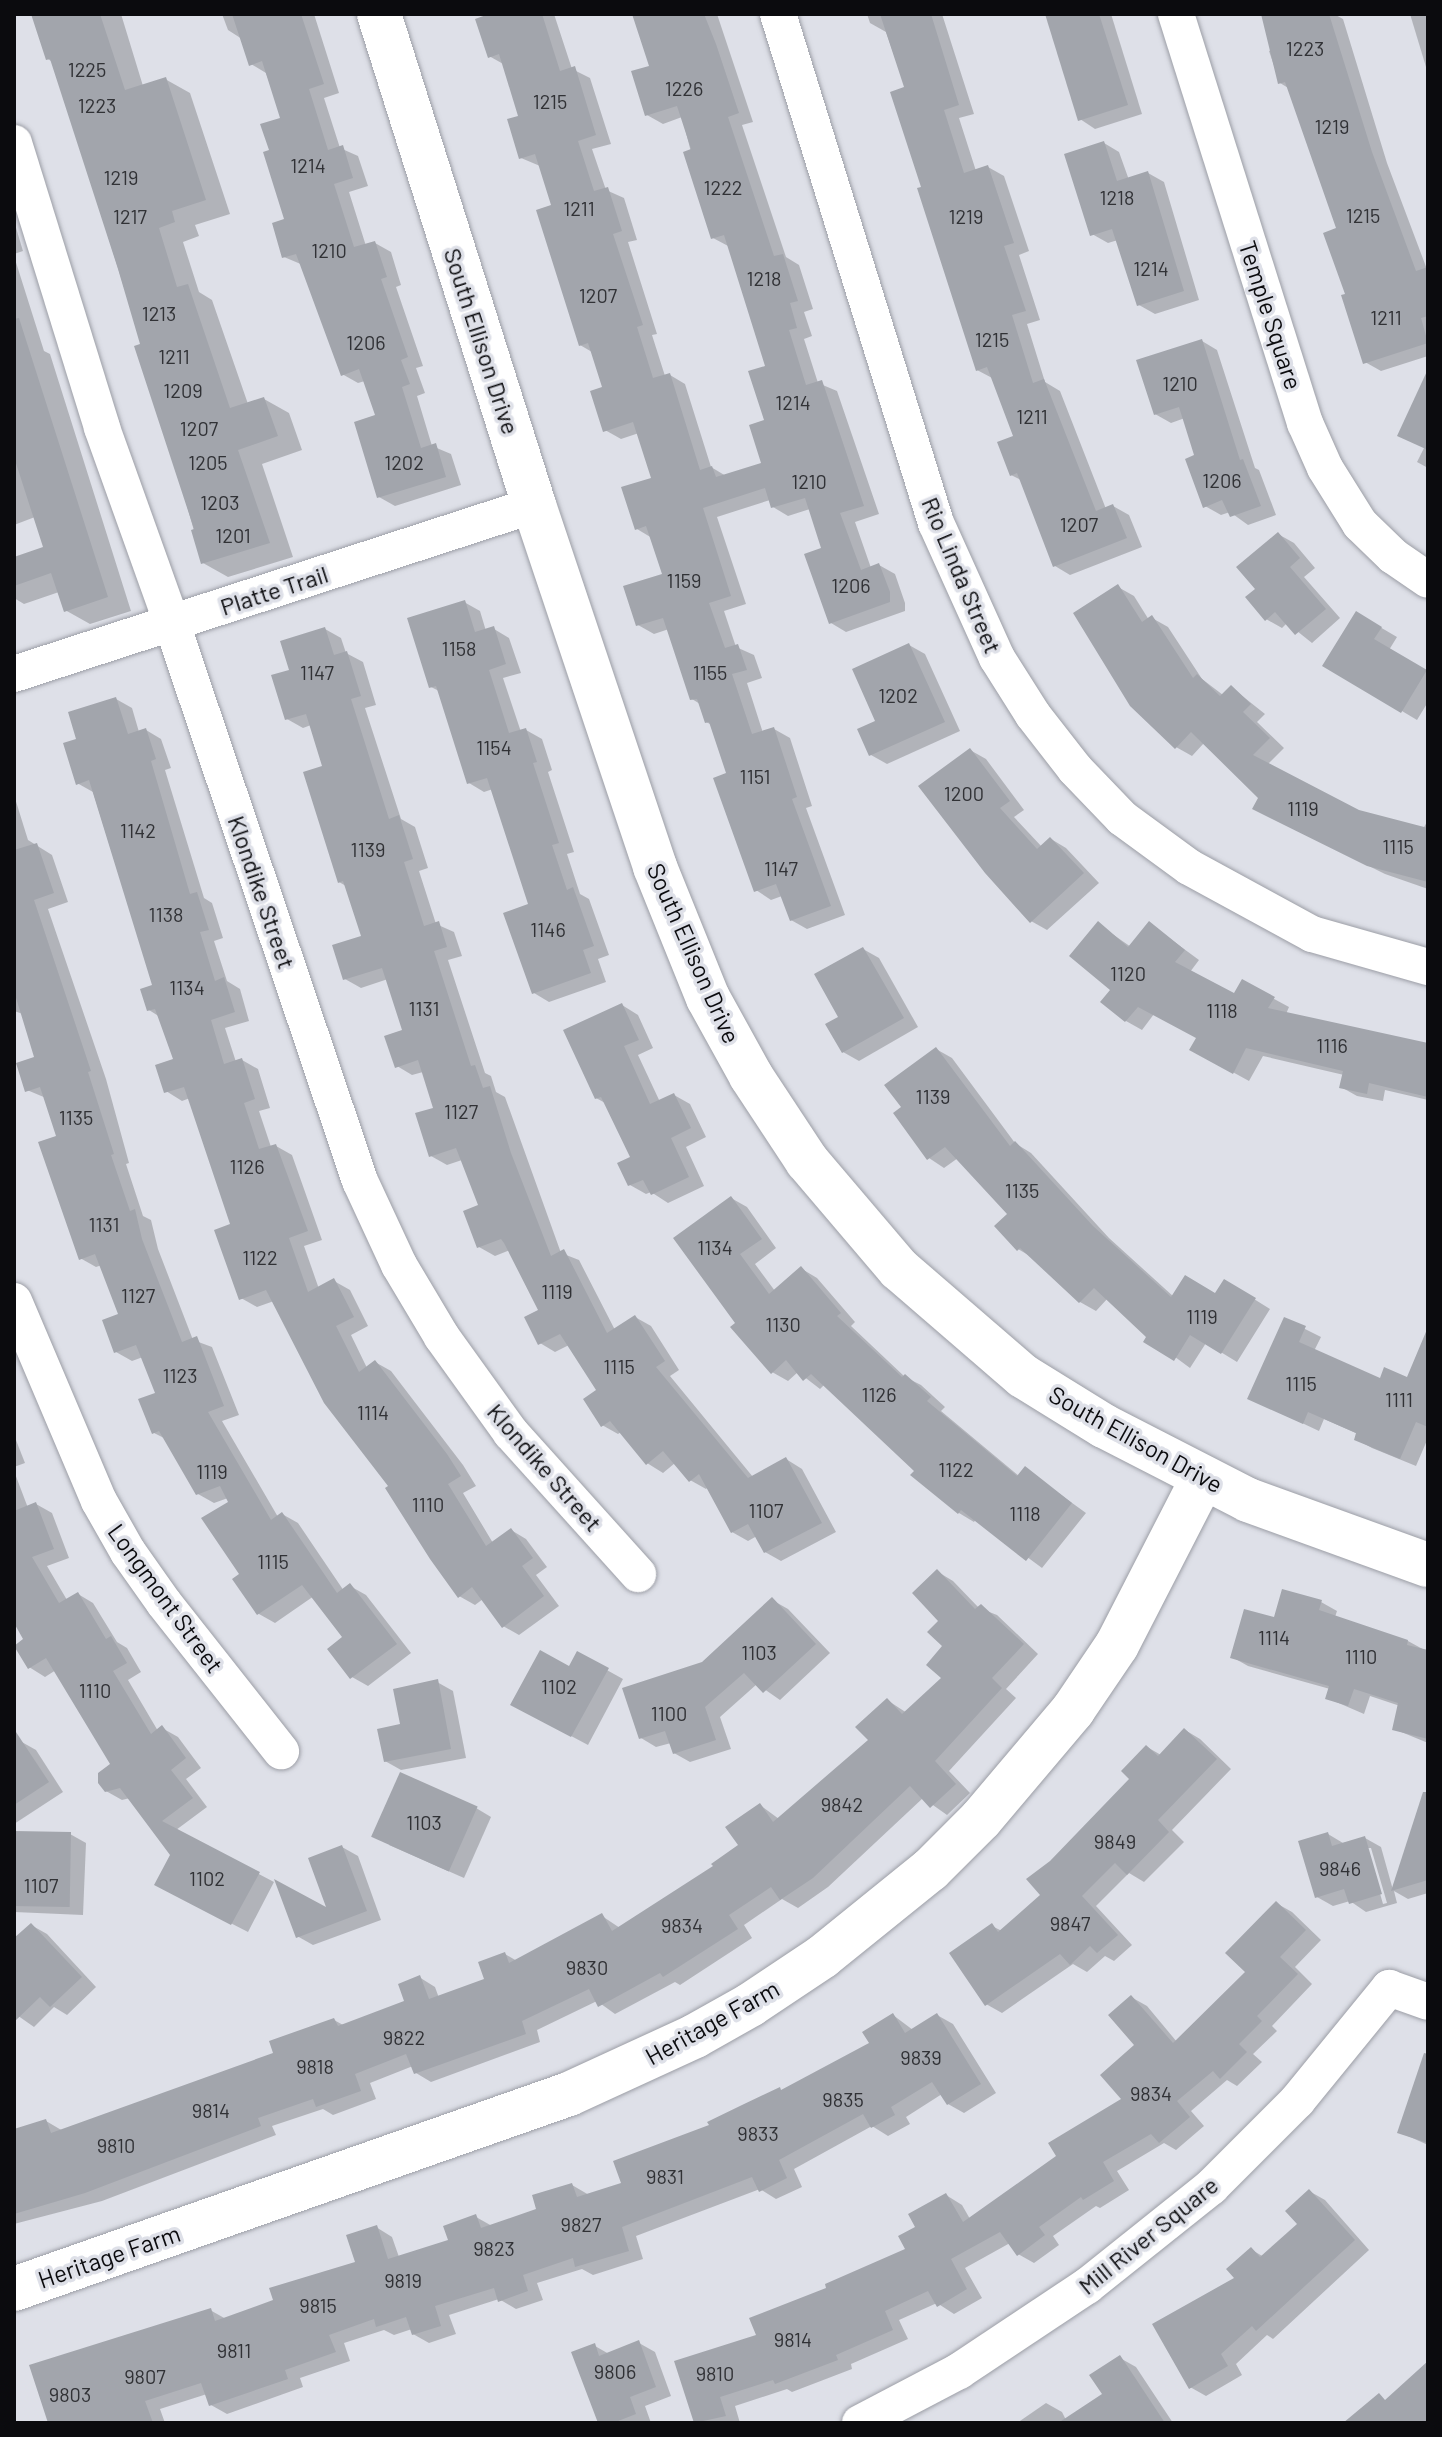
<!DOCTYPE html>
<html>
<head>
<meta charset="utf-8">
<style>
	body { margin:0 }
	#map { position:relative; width:1442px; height:2437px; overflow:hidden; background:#dee0e8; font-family:Barlow,sans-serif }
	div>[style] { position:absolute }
	.shadow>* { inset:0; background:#0003 }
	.building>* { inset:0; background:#a2a5ac; transform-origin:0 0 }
	.roads { filter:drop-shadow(0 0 2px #9c9ea6) drop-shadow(0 0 2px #9c9ea6) }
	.street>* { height:36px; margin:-18px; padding:0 18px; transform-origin:18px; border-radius:18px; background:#fff }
	.secondary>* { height:44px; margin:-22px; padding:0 22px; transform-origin:22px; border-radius:22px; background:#fff }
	span { translate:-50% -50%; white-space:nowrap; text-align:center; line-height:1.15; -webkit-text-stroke:7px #dee0e8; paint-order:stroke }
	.number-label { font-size:20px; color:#313236 }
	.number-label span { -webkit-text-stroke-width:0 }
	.street-label { font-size:24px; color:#0b0b0e }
	.frame { position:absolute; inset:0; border:16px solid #0b0b0e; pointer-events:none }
</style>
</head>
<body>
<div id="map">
	<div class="shadow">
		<i style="clip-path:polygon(34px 14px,121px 14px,143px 86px,165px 79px,190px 93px,230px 214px,195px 225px,199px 236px,183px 242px,199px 292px,212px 300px,248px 404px,264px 399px,289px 413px,302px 450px,262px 464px,293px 557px,228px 577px,203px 563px,142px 345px,54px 63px,48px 59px)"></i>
		<i style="clip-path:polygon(222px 14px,314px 14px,339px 93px,324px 98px,340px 148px,358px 156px,368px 186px,349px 192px,366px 246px,375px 243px,391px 252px,401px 285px,396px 287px,423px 366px,416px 368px,425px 393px,417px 396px,432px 446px,451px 454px,461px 485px,395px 506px,379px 497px,377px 417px,365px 381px,358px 383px,342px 374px,303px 265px,284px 257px,287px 221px,271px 151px,283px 119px,266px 73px,251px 64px,242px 39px,228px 30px)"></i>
		<i style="clip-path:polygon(496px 14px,554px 14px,572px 69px,590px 78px,611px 144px,592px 149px,606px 190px,624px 198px,637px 240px,628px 242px,657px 334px,652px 335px,665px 376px,670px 375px,685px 384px,711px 467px,726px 476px,764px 464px,767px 367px,730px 247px,713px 238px,682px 117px,663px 124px,647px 115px,651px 67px,634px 14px,717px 14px,753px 122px,742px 125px,786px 257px,799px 265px,813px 309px,804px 312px,812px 336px,804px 339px,818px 383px,837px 391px,879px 514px,855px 522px,871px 568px,879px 565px,895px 574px,905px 603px,905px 611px,846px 632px,831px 623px,823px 549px,810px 509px,788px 516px,773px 507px,770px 500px,717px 517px,746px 604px,724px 611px,736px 647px,754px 655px,762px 678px,747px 683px,763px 733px,774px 729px,790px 738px,812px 806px,806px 808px,845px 915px,807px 929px,791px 920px,782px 896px,771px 900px,756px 890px,728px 775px,712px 725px,706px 722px,700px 704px,692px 699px,669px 629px,654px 634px,638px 625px,665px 575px,652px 538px,637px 529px,654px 479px,639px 433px,621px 439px,605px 430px,605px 389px,592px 352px,580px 345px,553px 207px,540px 166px,521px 158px,521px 117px,505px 65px,489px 56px)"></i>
		<i style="clip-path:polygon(867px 14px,942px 14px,974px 114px,959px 118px,976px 171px,988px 167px,1004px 176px,1029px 251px,1019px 255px,1040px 320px,1027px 324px,1045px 382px,1060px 391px,1106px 509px,1113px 506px,1129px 515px,1142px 547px,1070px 575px,1055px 566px,1021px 480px,1011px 475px,1015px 437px,994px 379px,977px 370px,923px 188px,906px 89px,886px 32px,870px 23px)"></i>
		<i style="clip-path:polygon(1046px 14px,1111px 14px,1142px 114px,1095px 129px,1080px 119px)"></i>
		<i style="clip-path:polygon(1263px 14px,1334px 14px,1343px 19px,1387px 163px,1428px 272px,1428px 356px,1381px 371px,1365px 362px,1347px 295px,1339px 229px,1290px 89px,1280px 83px,1269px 51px,1274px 49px)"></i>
		<i style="clip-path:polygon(1410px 14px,1428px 14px,1428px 68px,1426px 67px)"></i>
		<i style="clip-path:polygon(1104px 143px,1119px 152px,1129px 180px,1148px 173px,1164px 182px,1199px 300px,1155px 314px,1139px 305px,1118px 240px,1108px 243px,1092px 234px)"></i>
		<i style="clip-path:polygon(14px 221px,23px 251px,14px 254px)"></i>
		<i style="clip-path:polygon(14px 256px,44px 351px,50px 354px,131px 611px,90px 624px,65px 610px,59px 592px,24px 604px,14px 598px,14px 559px,46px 548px,35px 517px,14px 525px)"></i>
		<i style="clip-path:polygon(1202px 341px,1217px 350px,1255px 468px,1259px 470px,1276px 515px,1248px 525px,1230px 512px,1221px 515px,1205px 506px,1197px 456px,1185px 418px,1171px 423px,1155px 414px)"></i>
		<i style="clip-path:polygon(1428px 390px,1428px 468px,1417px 462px,1424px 448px)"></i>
		<i style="clip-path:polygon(1278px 534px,1294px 543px,1315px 568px,1304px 577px,1340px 618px,1312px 643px,1287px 623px,1282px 628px,1266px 619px,1258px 589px)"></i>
		<i style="clip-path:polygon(1118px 587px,1134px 596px,1149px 620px,1152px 618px,1168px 627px,1202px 679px,1223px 695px,1231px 687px,1265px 714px,1257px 722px,1284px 748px,1267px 765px,1358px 812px,1423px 829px,1428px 820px,1428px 889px,1385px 874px,1270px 817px,1260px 798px,1204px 743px,1192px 756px,1176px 747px)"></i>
		<i style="clip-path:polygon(464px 602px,480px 611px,486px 631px,494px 629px,509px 638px,521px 673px,503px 678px,521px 732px,526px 730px,542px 739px,552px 770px,548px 772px,574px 852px,567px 854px,580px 894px,589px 899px,609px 955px,598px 959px,606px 982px,549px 1002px,534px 993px,530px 905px,493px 789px,484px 792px,469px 783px,439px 691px,431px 687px)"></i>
		<i style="clip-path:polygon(1356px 613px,1397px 637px,1389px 650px,1428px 673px,1428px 702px,1417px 720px,1325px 665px)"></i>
		<i style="clip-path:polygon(325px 629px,341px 638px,346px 653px,363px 662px,376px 705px,365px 708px,401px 819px,415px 827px,428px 868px,419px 871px,436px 924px,454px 932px,462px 956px,448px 960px,485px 1073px,491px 1076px,496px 1092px,505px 1097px,561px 1253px,579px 1260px,615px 1330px,635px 1317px,651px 1326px,679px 1370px,670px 1376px,753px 1477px,786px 1459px,802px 1469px,836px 1532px,781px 1561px,765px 1552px,757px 1536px,748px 1541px,732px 1532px,708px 1487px,706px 1489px,690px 1480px,675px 1463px,663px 1473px,647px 1463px,621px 1432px,618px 1434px,602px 1425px,599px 1391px,569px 1345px,555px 1352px,540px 1343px,540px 1311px,510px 1250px,495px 1256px,479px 1247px,480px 1206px,462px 1160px,447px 1165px,431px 1156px,436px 1109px,423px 1072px,412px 1075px,397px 1066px,405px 1031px,388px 979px,361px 988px,345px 979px,363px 938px,346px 886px,339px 882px,325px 768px,311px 725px,303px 728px,287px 719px,292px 671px)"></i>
		<i style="clip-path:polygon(909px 645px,925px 654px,960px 731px,887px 764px,871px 755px,878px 722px)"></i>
		<i style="clip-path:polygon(116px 699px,132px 708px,139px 732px,146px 730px,161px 739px,171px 768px,165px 770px,204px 898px,212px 903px,223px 938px,214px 941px,227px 981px,240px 989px,249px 1021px,225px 1028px,236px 1062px,242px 1060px,258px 1069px,270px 1108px,259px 1111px,271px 1147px,276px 1146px,292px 1155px,322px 1240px,304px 1246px,319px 1289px,334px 1281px,350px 1290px,368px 1326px,351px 1335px,367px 1368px,375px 1362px,391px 1371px,463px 1465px,476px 1486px,463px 1493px,493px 1543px,511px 1530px,526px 1539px,547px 1567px,536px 1575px,559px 1606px,519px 1635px,503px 1626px,483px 1599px,475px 1605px,459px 1596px,274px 1301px,257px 1307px,241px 1298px,232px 1226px,190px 1098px,182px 1101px,166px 1091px,175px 1060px,160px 1017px,149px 1010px,154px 987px,93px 792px,77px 783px,79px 740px)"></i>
		<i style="clip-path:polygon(970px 750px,986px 759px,1024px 810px,1014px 817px,1042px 847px,1051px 839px,1066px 848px,1099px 883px,1047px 930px,1031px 921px)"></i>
		<i style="clip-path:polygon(14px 795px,28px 840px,52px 855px,68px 902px,48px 909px,106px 1079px,129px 1163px,126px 1164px,143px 1216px,151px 1220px,158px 1249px,193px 1340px,212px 1347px,239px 1415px,222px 1421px,278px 1517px,282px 1514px,298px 1523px,344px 1591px,350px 1586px,366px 1595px,411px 1653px,368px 1686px,352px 1677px,345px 1638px,314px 1596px,275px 1623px,259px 1614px,235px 1579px,242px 1575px,228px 1498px,214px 1503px,198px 1494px,166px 1439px,154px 1433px,157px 1394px,143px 1357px,132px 1361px,116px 1352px,121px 1315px,102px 1265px,96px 1267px,80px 1258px,58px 1137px,46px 1098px,27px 1090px,37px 1058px,23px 1014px,14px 1011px)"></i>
		<i style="clip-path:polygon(1098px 924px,1131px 947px,1150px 924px,1199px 960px,1190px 972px,1235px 996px,1243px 982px,1289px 1007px,1286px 1014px,1428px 1045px,1428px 1100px,1385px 1090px,1383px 1101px,1357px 1096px,1341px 1087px,1344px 1075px,1263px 1056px,1249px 1081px,1207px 1058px,1198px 1038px,1154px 1014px,1142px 1030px,1126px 1021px,1113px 989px)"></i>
		<i style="clip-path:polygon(863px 949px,879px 958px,918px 1027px,859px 1061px,843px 1052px,841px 1017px)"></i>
		<i style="clip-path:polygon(622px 1005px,638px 1015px,653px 1048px,638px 1055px,660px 1102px,674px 1095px,690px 1104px,706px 1137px,686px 1147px,704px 1186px,668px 1203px,651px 1192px,646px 1194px,630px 1185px,633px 1158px,607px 1104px,596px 1098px)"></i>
		<i style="clip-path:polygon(936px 1049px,952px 1058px,1015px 1143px,1031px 1153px,1109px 1238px,1174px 1297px,1215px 1296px,1225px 1281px,1270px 1309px,1237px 1362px,1206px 1343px,1190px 1368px,1148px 1337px,1108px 1298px,1096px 1311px,1080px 1302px,1035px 1259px,1018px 1249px,1010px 1214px,958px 1158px,944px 1168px,929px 1158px,904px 1108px)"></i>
		<i style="clip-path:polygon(731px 1198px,747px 1207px,776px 1248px,755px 1264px,775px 1291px,802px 1269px,817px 1278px,855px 1322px,851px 1326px,905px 1377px,921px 1385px,945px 1407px,941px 1411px,1019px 1476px,1025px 1469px,1086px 1513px,1042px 1568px,976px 1519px,974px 1522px,959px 1513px,825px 1384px,820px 1389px,798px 1372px,788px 1381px,772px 1372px,737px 1324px)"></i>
		<i style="clip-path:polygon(1285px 1319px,1321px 1337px,1314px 1351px,1381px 1380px,1408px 1379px,1428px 1356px,1428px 1438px,1416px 1466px,1372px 1448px,1356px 1439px,1358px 1434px,1324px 1419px,1319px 1431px,1249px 1398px)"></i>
		<i style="clip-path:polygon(14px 1435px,25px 1463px,14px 1467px)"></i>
		<i style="clip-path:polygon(14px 1471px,28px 1508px,36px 1504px,52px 1513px,69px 1558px,47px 1566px,67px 1600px,78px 1594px,93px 1603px,117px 1642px,127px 1648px,141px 1672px,128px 1680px,158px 1731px,162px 1728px,178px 1737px,201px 1768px,186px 1779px,207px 1807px,176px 1830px,274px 1882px,248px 1932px,172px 1893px,172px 1854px,130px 1798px,122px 1800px,106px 1791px,113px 1764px,56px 1670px,45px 1677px,29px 1667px,26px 1639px,14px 1619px)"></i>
		<i style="clip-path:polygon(938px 1572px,953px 1581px,979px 1608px,997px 1615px,1038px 1654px,1006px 1689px,1016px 1698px,949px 1771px,970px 1793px,947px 1815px,923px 1798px,828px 1887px,798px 1908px,782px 1899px,744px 1925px,752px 1938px,680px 1985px,675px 1982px,615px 2014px,597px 2001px,537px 2030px,540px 2042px,431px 2082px,416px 2073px,413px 2066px,370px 2083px,376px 2099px,333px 2115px,323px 2109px,272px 2126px,276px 2135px,102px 2201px,14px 2224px,14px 2131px,46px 2121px,63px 2131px,276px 2054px,334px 2020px,345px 2026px,407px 2002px,419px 1977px,435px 1987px,439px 1998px,486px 1980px,505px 1954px,517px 1961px,602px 1916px,620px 1928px,716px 1867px,741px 1845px,760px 1805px,779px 1819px,870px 1740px,887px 1700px,907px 1713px,944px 1678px,945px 1646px)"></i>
		<i style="clip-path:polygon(772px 1600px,788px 1609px,830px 1653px,780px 1700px,757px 1684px,720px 1717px,731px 1749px,690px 1762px,674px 1753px,671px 1743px,656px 1747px,641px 1738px,703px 1664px)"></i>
		<i style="clip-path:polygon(1321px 1602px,1337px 1611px,1335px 1617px,1408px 1641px,1428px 1652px,1428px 1743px,1394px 1729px,1400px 1706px,1370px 1696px,1364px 1714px,1327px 1698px,1330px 1689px,1248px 1666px,1232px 1657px,1276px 1619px)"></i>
		<i style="clip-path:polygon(578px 1654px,623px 1679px,588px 1745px,528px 1713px,570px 1668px)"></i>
		<i style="clip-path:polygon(437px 1682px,453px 1691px,466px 1758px,401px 1770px,385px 1761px,402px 1725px)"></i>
		<i style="clip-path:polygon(1185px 1730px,1200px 1739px,1231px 1769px,1172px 1830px,1184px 1842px,1144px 1882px,1129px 1873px,1096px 1906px,1132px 1945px,1114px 1961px,1105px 1956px,1087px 1972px,1073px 1964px,1002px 2013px,986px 2004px,992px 1926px,1002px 1931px,1043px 1895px,1051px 1862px,1132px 1779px,1147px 1747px,1161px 1755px)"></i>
		<i style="clip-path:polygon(20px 1741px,36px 1750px,63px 1792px,14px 1824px,14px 1743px)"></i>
		<i style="clip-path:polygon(476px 1808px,491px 1817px,464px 1878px,389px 1845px)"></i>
		<i style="clip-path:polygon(14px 1833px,70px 1834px,86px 1843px,83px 1915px,14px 1912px)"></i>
		<i style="clip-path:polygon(evenodd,1328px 1834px,1343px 1843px,1365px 1838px,1381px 1847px,1393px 1890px,1428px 1838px,1428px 1893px,1408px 1899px,1394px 1891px,1397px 1903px,1366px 1912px,1350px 1901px,1333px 1906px,1317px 1897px,1328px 1834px,1367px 1848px,1371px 1848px,1387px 1903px,1383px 1904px,1367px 1848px)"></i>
		<i style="clip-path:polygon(342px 1847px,358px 1856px,381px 1920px,313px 1945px,297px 1936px,330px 1911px)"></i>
		<i style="clip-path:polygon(1276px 1903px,1292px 1912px,1321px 1940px,1295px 1967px,1312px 1984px,1272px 2026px,1277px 2031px,1253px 2054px,1262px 2062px,1237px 2086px,1227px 2080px,1191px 2111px,1204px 2126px,1176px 2150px,1164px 2143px,1117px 2171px,1129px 2190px,1100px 2208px,1096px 2206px,1053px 2236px,1059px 2245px,1034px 2263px,1018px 2254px,1010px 2243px,965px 2268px,982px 2298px,954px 2314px,937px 2303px,899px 2320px,908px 2339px,851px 2364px,852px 2369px,792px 2392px,787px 2389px,735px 2406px,740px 2423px,696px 2423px,677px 2362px,758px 2337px,829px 2289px,907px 2250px,918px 2227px,946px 2195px,962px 2205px,970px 2219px,1059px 2156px,1124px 2100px,1137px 2046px,1131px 1997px,1147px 2006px,1177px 2042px,1248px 1972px)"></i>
		<i style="clip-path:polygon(31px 1925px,47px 1934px,96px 1987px,67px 2015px,54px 2007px,34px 2027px,14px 2013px,14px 1941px)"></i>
		<i style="clip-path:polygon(893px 2015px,913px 2030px,937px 2015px,953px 2024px,996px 2093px,964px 2113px,948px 2104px,942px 2094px,906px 2117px,910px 2124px,888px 2136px,872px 2126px,794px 2169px,802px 2187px,776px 2199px,760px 2189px,636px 2236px,643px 2259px,593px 2275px,582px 2269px,537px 2283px,543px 2300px,516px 2309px,499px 2299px,449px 2315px,456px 2334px,429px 2343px,413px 2334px,412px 2329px,394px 2335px,384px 2330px,344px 2343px,350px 2361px,300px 2378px,303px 2387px,227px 2414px,211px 2405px,207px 2394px,160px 2409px,165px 2423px,50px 2423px,210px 2310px,226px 2319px,276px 2301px,358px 2264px,376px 2227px,392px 2237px,399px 2257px,450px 2241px,476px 2217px,492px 2226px,539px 2211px,572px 2185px,589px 2195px,624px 2184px,712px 2126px,872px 2044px)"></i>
		<i style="clip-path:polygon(1428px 2090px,1428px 2145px,1399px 2132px)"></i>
		<i style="clip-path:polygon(1309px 2191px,1325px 2200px,1369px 2250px,1273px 2339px,1267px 2335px,1236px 2364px,1242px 2375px,1206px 2396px,1190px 2387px,1237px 2279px,1252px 2250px,1264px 2257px,1300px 2224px)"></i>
		<i style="clip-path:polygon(639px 2343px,655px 2352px,671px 2396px,645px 2406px,651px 2423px,600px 2423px,595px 2346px,609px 2354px)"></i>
		<i style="clip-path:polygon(1120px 2358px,1136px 2367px,1173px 2423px,1017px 2423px,1046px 2403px,1062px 2412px,1066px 2420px,1104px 2395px)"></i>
	</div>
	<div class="building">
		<i style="clip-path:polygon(31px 14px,100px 14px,125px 90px,166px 77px,206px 200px,172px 211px,175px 222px,159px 228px,177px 287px,188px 284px,230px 408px,264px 397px,278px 436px,238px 450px,270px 543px,201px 564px,191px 530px,194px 529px,134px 346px,140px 344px,118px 269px,50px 59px,46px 60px)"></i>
		<i style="clip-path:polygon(232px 14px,301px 14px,324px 84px,309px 89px,328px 150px,343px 145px,353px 178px,334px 184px,354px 247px,375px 241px,387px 277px,381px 279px,408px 357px,401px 360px,410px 384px,402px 387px,421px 448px,436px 443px,446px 477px,377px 498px,354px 422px,375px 415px,359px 369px,341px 376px,296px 254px,282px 258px,272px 223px,284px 219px,263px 152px,269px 150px,260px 124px,280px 118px,262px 61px,249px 66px)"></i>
		<i style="clip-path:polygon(489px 14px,542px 14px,560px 71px,575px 66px,596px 135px,578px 141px,594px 191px,608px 187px,622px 231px,613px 234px,643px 325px,637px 327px,653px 378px,670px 373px,700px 470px,712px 466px,716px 477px,761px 463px,749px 425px,764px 420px,748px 371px,765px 366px,724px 235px,711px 239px,683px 152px,691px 149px,677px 106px,645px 116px,631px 71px,649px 66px,632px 14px,704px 14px,716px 44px,739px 113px,728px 117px,774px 256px,783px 254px,798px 301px,790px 303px,797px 328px,789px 330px,806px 385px,822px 380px,864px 506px,840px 513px,861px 570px,879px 563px,890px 592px,890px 602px,829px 624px,804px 554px,821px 548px,805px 498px,771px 508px,765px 488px,703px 508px,731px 596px,709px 603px,725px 648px,738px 644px,747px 670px,732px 674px,752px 734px,774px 727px,797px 797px,792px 799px,831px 906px,790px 921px,776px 884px,754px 892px,713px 778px,726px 773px,709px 722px,705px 723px,697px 699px,690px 700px,663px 618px,636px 626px,623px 586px,662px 574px,646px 526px,635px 530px,621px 487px,651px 478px,633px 422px,603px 432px,590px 391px,602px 387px,588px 343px,579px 346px,536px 210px,551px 205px,535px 154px,519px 159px,507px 119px,518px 116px,499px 54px,488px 58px,475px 19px)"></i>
		<i style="clip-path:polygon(880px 14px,931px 14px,959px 105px,944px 110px,964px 173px,988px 165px,1014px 243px,1004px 246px,1026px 311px,1012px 315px,1033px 383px,1044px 379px,1096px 511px,1113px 504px,1127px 538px,1053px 567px,1017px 473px,1010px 476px,997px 442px,1013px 436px,987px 367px,976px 371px,917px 188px,921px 187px,890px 92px,904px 87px)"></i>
		<i style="clip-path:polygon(1045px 14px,1099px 14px,1128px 105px,1078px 121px)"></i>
		<i style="clip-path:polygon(1261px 14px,1329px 14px,1372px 152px,1416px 271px,1428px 267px,1428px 316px,1421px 318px,1428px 343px,1363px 364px,1341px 295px,1345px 294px,1323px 233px,1336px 228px,1285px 82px,1278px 84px)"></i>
		<i style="clip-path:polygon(1104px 141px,1117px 181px,1148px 171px,1184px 291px,1137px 306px,1112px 229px,1090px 236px,1064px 154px)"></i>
		<i style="clip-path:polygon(19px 318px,108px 597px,64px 612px,51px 573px,14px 586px,14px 557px,43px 547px,14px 457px,14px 319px)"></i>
		<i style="clip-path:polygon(1202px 339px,1240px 460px,1243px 459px,1261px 506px,1230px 517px,1222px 500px,1203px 508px,1185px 459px,1194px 455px,1179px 407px,1154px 415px,1136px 360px)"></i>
		<i style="clip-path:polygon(1428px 369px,1428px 450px,1397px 436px)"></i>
		<i style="clip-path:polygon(1278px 532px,1300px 558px,1290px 567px,1326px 609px,1295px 635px,1275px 612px,1265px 621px,1245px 597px,1255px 589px,1236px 567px)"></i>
		<i style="clip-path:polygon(1118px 584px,1142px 622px,1152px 615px,1193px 678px,1197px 674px,1220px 696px,1231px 685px,1251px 704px,1243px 712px,1270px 738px,1253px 755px,1359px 810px,1428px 828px,1428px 882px,1367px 866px,1252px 809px,1258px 798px,1191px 732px,1175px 749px,1130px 706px,1073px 613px)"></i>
		<i style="clip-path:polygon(465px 600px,475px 632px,494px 626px,506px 664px,489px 670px,509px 733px,526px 728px,537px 762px,533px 763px,559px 843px,552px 845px,567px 890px,573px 887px,594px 946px,583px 950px,591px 973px,532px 994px,503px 913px,528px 904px,487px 778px,467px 784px,436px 686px,429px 688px,407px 618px)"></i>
		<i style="clip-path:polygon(1356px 611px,1382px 627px,1374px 639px,1427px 670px,1401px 713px,1322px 666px)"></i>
		<i style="clip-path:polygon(325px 627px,334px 655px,347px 651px,361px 696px,351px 699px,389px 819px,399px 815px,413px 859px,404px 862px,424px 926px,439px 921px,447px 947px,434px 951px,471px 1066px,475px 1065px,483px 1088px,490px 1086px,511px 1153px,551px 1256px,564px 1249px,607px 1333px,635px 1315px,665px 1361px,656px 1367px,748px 1478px,786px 1457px,822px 1523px,764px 1553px,748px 1524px,731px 1533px,699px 1474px,689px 1482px,663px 1451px,646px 1465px,610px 1421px,601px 1427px,583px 1399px,596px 1390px,560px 1334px,538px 1345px,524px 1317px,538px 1310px,504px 1243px,501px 1239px,477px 1248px,463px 1211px,478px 1205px,456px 1148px,429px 1157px,415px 1113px,433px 1108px,418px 1060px,395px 1068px,384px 1036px,402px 1030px,382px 968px,343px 980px,332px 945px,361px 936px,343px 881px,338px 883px,303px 772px,322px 766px,306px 714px,285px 720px,271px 675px,289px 670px,280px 641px)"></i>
		<i style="clip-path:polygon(909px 643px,945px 722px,869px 756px,857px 729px,875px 721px,852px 669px)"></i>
		<i style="clip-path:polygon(116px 697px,128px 734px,146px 728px,156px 759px,151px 761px,190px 894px,197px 892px,209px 930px,200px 932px,215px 981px,224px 977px,235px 1012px,211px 1020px,224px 1064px,242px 1058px,255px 1099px,244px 1103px,259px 1149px,276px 1144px,308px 1231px,289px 1238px,308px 1292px,334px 1278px,354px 1317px,336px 1326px,359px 1372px,375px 1360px,447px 1454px,461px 1476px,448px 1484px,486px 1546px,511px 1528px,533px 1558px,522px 1566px,544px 1596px,502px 1628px,472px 1587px,458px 1598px,430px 1559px,385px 1488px,388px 1486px,324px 1403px,266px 1290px,239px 1300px,214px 1230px,230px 1224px,184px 1087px,164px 1093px,155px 1065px,173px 1059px,155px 1009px,147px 1011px,140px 989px,152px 985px,89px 780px,76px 785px,63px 743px,76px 739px,68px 712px)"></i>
		<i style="clip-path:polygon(970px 748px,1010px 801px,1000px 808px,1037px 849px,1050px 837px,1084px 873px,1030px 923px,985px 873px,918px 786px)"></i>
		<i style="clip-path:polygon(37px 843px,54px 893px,34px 900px,91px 1071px,88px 1072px,114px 1154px,111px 1155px,130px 1211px,135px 1209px,142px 1239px,182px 1342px,197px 1336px,224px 1406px,208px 1412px,271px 1520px,282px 1512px,337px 1593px,350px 1583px,397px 1644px,350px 1679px,327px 1649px,342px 1637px,302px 1585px,257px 1615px,232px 1579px,239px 1574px,201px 1518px,228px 1502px,220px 1486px,196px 1495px,159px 1431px,152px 1434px,138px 1399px,155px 1393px,136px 1345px,114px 1353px,102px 1320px,118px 1314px,95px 1254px,79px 1260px,38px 1142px,56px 1136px,40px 1087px,25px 1092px,16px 1063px,34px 1057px,14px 991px,14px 850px)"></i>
		<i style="clip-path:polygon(1098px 921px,1128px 947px,1149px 921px,1185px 950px,1175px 962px,1234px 993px,1242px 979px,1275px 997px,1268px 1008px,1428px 1043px,1428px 1097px,1369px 1083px,1367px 1094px,1339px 1088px,1343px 1071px,1246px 1048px,1233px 1074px,1189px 1050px,1196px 1038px,1138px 1007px,1125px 1022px,1100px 1002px,1110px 990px,1069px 956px)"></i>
		<i style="clip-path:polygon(863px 947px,904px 1018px,842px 1053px,825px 1024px,838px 1017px,814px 974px)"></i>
		<i style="clip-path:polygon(622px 1003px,639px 1040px,624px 1046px,650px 1104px,674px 1093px,691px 1128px,671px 1138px,689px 1177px,651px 1195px,643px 1180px,628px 1186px,617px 1163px,630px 1157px,601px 1097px,595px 1099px,563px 1030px)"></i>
		<i style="clip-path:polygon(936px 1047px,1010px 1146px,1015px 1141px,1093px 1226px,1171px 1297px,1185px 1275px,1215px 1293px,1224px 1279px,1256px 1298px,1221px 1354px,1190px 1335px,1174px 1361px,1143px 1342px,1146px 1337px,1094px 1288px,1079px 1303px,1020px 1248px,1017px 1251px,994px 1226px,1007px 1214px,945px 1147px,927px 1160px,893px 1113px,901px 1107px,884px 1085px)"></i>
		<i style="clip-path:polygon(731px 1196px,762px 1239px,740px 1254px,769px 1294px,801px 1266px,841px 1313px,837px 1316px,902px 1377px,905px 1374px,931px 1397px,927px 1401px,1017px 1476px,1025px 1466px,1072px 1503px,1026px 1561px,961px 1510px,958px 1514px,910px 1475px,914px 1471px,811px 1374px,803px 1381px,786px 1360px,771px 1374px,730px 1327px,735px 1323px,673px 1238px)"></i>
		<i style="clip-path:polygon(1284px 1317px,1306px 1326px,1299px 1342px,1380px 1378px,1384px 1367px,1407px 1377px,1428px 1327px,1428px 1427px,1416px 1422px,1400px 1459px,1354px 1440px,1356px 1433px,1308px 1412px,1303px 1424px,1247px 1399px)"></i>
		<i style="clip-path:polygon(36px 1502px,54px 1549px,32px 1557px,59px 1603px,78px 1592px,106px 1639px,111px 1636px,127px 1663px,113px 1671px,151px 1734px,162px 1725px,186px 1758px,171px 1770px,193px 1798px,162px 1821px,260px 1872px,231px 1925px,154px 1885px,170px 1855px,120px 1788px,105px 1792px,98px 1783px,98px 1773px,110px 1764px,46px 1658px,28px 1669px,14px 1646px,23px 1639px,14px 1623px,14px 1511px)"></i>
		<i style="clip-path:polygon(937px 1569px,975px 1609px,981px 1604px,1024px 1644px,992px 1678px,1002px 1688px,935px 1761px,956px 1784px,930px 1808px,910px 1786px,813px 1878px,780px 1900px,771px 1887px,729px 1915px,738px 1929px,663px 1977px,660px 1973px,598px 2007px,589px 1989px,522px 2021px,526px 2034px,414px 2074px,406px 2054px,355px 2074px,361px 2091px,316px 2107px,313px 2099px,258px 2118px,261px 2126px,85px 2193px,14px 2214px,14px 2129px,46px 2119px,51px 2133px,273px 2053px,269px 2041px,334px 2018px,338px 2026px,404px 2001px,398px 1984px,420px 1975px,429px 1999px,484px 1979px,478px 1962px,505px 1952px,509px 1963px,602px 1913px,612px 1931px,713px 1866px,711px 1864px,738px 1845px,725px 1827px,760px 1803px,773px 1822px,868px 1740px,855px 1727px,887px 1698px,902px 1714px,941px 1678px,926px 1665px,942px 1646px,927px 1632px,938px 1621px,912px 1593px)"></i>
		<i style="clip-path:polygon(1282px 1589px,1322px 1600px,1319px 1610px,1408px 1640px,1407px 1645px,1428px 1650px,1428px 1739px,1392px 1730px,1398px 1703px,1354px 1689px,1348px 1706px,1325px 1699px,1329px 1686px,1230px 1658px,1244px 1609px,1274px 1617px)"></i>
		<i style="clip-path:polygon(772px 1597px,816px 1644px,763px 1693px,744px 1673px,705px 1707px,716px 1740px,673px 1754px,665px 1731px,639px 1739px,622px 1688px,702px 1662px)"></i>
		<i style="clip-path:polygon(540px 1650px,569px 1666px,577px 1651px,609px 1668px,571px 1737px,510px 1705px)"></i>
		<i style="clip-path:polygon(438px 1679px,451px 1749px,384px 1762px,377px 1729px,400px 1724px,393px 1689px)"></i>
		<i style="clip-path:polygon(1184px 1728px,1217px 1759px,1158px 1820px,1169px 1832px,1127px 1875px,1115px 1863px,1082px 1896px,1118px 1935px,1097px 1953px,1090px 1946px,1070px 1965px,1060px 1954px,985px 2006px,949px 1953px,992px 1923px,998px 1932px,1040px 1895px,1026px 1879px,1050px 1861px,1129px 1779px,1121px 1771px,1146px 1745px,1158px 1756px)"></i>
		<i style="clip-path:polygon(14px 1729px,49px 1782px,14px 1805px)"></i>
		<i style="left:400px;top:1772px;width:85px;height:71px;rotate:24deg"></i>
		<i style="clip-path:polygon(1423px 1792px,1428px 1792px,1428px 1880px,1391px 1891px)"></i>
		<i style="left:14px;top:1831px;width:57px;height:75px;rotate:1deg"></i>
		<i style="clip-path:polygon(1328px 1832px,1332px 1846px,1365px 1836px,1382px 1894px,1349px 1904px,1344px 1889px,1315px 1898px,1298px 1841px)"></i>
		<i style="clip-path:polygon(342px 1845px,367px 1911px,296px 1938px,274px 1879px,326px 1907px,308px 1858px)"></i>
		<i style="clip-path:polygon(1276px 1901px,1306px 1930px,1280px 1957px,1298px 1974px,1257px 2016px,1262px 2021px,1239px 2044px,1247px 2052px,1220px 2079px,1213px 2071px,1177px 2101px,1190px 2117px,1159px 2143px,1151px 2134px,1103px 2162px,1114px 2181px,1083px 2200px,1081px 2197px,1039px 2227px,1045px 2235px,1017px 2256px,1000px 2232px,951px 2259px,967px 2289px,937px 2307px,928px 2291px,885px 2311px,893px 2330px,836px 2355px,838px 2360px,775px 2384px,773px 2380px,720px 2397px,726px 2416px,694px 2423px,674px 2361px,756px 2335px,749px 2318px,826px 2288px,825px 2284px,905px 2249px,898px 2236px,915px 2227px,908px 2214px,946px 2193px,963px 2222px,1056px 2156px,1048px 2143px,1121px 2099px,1100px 2075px,1134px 2045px,1108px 2015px,1131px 1995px,1173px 2043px,1245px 1972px,1225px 1953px)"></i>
		<i style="clip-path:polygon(31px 1923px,82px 1977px,50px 2007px,40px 1997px,14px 2022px,14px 1938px)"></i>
		<i style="clip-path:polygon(893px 2013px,905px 2033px,937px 2013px,981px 2084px,947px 2105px,932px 2082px,891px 2107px,895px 2115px,871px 2128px,863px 2114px,779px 2160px,787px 2178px,759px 2192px,752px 2177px,622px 2227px,629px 2251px,575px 2267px,573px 2258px,523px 2275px,528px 2291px,498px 2302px,494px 2288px,435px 2306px,441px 2326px,412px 2335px,406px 2317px,376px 2327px,374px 2319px,329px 2335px,336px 2352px,285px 2370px,288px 2379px,209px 2406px,201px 2383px,145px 2401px,153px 2423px,48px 2423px,29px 2365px,211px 2308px,215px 2321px,273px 2300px,269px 2288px,355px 2262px,346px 2235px,377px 2225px,388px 2259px,448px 2240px,443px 2226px,476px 2214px,481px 2228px,536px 2209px,532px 2195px,572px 2183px,577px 2197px,621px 2183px,613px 2161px,709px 2125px,707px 2122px,742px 2105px,780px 2087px,781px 2090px,869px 2043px,862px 2032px)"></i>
		<i style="clip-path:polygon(1424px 2053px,1428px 2054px,1428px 2143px,1397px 2133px)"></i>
		<i style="clip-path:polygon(1309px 2189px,1355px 2240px,1256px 2331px,1252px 2326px,1221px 2354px,1228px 2366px,1189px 2389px,1152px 2324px,1234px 2278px,1226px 2269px,1251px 2247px,1260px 2257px,1297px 2224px,1285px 2211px)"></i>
		<i style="clip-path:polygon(639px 2340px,656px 2387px,630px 2397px,636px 2414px,613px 2423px,598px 2423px,571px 2352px,595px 2343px,599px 2356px)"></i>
		<i style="clip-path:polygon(1120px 2355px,1165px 2423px,1058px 2423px,1102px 2394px,1089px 2375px)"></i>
		<i style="clip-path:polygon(1428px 2361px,1428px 2423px,1343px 2423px,1379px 2393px,1385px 2400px)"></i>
	</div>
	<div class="roads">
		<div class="street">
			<i style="left:778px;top:14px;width:533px;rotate:72.76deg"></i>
			<i style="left:936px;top:523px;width:148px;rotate:65.7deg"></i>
			<i style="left:997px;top:658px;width:67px;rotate:57.7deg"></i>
			<i style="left:1033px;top:715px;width:68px;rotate:52.1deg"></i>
			<i style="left:1075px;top:769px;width:68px;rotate:46.2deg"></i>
			<i style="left:1122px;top:818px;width:83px;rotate:36.2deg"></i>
			<i style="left:1189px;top:867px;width:140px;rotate:28.6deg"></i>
			<i style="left:1312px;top:934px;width:121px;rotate:15.9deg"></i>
			<i style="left:1176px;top:14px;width:429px;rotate:72.5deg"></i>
			<i style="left:1305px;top:423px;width:49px;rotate:66deg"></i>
			<i style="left:1325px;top:468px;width:66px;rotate:58deg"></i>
			<i style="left:1360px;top:524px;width:46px;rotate:44.1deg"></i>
			<i style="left:1393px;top:556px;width:42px;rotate:34.4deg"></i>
			<i style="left:14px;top:143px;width:298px;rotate:72.8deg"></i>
			<i style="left:102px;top:428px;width:208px;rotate:70.3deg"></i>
			<i style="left:172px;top:624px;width:588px;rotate:71.35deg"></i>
			<i style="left:360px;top:1181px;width:93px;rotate:65.1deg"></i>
			<i style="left:399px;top:1265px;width:84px;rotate:59.2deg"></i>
			<i style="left:442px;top:1337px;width:118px;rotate:54.3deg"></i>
			<i style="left:511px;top:1433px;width:190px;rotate:48deg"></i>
			<i style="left:14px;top:674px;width:547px;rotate:-18deg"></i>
			<i style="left:14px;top:1301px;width:217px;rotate:67deg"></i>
			<i style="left:99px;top:1501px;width:59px;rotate:60.4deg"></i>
			<i style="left:128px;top:1552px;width:62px;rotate:54.8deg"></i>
			<i style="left:164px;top:1603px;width:189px;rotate:51.7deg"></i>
			<i style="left:860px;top:2423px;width:112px;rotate:-27.7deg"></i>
			<i style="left:959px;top:2371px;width:154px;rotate:-33.6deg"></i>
			<i style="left:1087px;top:2286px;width:159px;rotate:-38.6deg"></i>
			<i style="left:1211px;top:2187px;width:122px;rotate:-45deg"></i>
			<i style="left:1297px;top:2101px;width:146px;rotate:-50.8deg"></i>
			<i style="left:1389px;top:1988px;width:41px;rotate:19.7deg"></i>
		</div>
		<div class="secondary">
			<i style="left:379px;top:14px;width:515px;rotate:72.48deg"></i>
			<i style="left:534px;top:505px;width:382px;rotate:71.5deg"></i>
			<i style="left:655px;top:867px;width:141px;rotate:68deg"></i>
			<i style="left:708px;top:998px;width:89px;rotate:61.1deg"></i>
			<i style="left:751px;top:1076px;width:102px;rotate:56.6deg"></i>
			<i style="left:807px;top:1161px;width:142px;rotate:49.6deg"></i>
			<i style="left:899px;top:1269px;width:164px;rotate:40.8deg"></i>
			<i style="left:1023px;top:1376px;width:95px;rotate:31.7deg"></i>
			<i style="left:1104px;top:1426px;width:162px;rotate:27.2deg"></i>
			<i style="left:1248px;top:1500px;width:191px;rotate:19.9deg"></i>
			<i style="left:14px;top:2289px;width:588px;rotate:-19.36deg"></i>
			<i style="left:569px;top:2094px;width:139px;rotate:-24.7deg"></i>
			<i style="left:695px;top:2036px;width:63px;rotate:-29.4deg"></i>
			<i style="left:750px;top:2005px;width:87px;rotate:-33.7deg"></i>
			<i style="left:822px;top:1957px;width:139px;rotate:-38.9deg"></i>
			<i style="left:930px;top:1870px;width:72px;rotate:-45deg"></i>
			<i style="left:981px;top:1819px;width:143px;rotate:-49.8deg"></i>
			<i style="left:1073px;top:1710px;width:78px;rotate:-55.9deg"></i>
			<i style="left:1117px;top:1645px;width:188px;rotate:-62.8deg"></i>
		</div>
	</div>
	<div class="number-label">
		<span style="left:1305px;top:48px">1223</span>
		<span style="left:87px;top:69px">1225</span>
		<span style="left:684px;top:88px">1226</span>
		<span style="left:550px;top:101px">1215</span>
		<span style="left:97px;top:105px">1223</span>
		<span style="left:1332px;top:126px">1219</span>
		<span style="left:308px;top:165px">1214</span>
		<span style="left:121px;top:177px">1219</span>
		<span style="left:723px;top:187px">1222</span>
		<span style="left:1117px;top:197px">1218</span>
		<span style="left:579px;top:208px">1211</span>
		<span style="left:1363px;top:215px">1215</span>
		<span style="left:130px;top:216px">1217</span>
		<span style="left:966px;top:216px">1219</span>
		<span style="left:329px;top:250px">1210</span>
		<span style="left:1151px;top:268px">1214</span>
		<span style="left:764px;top:278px">1218</span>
		<span style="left:598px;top:295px">1207</span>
		<span style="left:159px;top:313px">1213</span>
		<span style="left:1386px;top:317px">1211</span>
		<span style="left:992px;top:339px">1215</span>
		<span style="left:366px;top:342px">1206</span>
		<span style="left:174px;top:356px">1211</span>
		<span style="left:1180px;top:383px">1210</span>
		<span style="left:183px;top:390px">1209</span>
		<span style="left:793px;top:402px">1214</span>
		<span style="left:1032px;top:416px">1211</span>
		<span style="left:199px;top:428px">1207</span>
		<span style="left:208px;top:462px">1205</span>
		<span style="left:404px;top:462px">1202</span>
		<span style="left:1222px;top:480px">1206</span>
		<span style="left:809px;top:481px">1210</span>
		<span style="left:220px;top:502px">1203</span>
		<span style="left:1079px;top:524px">1207</span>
		<span style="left:233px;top:535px">1201</span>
		<span style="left:684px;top:580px">1159</span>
		<span style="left:851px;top:585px">1206</span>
		<span style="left:459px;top:648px">1158</span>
		<span style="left:317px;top:672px">1147</span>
		<span style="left:710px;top:672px">1155</span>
		<span style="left:898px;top:695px">1202</span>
		<span style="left:494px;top:747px">1154</span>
		<span style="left:755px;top:776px">1151</span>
		<span style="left:964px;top:793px">1200</span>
		<span style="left:1303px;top:808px">1119</span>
		<span style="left:138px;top:830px">1142</span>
		<span style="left:1398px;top:846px">1115</span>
		<span style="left:368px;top:849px">1139</span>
		<span style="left:781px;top:868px">1147</span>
		<span style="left:166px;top:914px">1138</span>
		<span style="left:548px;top:929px">1146</span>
		<span style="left:1128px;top:973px">1120</span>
		<span style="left:187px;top:987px">1134</span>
		<span style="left:424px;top:1008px">1131</span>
		<span style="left:1222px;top:1010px">1118</span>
		<span style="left:1332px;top:1045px">1116</span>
		<span style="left:933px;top:1096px">1139</span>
		<span style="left:461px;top:1111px">1127</span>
		<span style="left:76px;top:1117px">1135</span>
		<span style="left:247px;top:1166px">1126</span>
		<span style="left:1022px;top:1190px">1135</span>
		<span style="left:104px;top:1224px">1131</span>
		<span style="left:715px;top:1247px">1134</span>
		<span style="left:260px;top:1257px">1122</span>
		<span style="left:557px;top:1291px">1119</span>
		<span style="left:138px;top:1295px">1127</span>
		<span style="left:1202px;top:1316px">1119</span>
		<span style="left:783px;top:1324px">1130</span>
		<span style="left:619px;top:1366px">1115</span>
		<span style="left:180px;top:1375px">1123</span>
		<span style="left:1301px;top:1383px">1115</span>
		<span style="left:879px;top:1394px">1126</span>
		<span style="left:1399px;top:1399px">1111</span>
		<span style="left:373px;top:1412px">1114</span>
		<span style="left:956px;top:1469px">1122</span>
		<span style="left:212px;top:1471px">1119</span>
		<span style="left:428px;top:1504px">1110</span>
		<span style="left:766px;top:1510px">1107</span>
		<span style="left:1025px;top:1513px">1118</span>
		<span style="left:273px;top:1561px">1115</span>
		<span style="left:1274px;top:1637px">1114</span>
		<span style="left:759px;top:1652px">1103</span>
		<span style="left:1361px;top:1656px">1110</span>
		<span style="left:559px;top:1686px">1102</span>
		<span style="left:95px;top:1690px">1110</span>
		<span style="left:669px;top:1713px">1100</span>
		<span style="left:842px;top:1804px">9842</span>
		<span style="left:424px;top:1822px">1103</span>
		<span style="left:1115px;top:1841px">9849</span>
		<span style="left:1340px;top:1868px">9846</span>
		<span style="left:207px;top:1878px">1102</span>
		<span style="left:41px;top:1885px">1107</span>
		<span style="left:1070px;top:1923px">9847</span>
		<span style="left:682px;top:1925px">9834</span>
		<span style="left:587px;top:1967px">9830</span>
		<span style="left:404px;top:2037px">9822</span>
		<span style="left:921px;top:2057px">9839</span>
		<span style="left:315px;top:2066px">9818</span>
		<span style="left:1151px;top:2093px">9834</span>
		<span style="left:843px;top:2099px">9835</span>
		<span style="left:211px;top:2110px">9814</span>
		<span style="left:758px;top:2133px">9833</span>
		<span style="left:116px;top:2145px">9810</span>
		<span style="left:665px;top:2176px">9831</span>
		<span style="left:581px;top:2224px">9827</span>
		<span style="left:494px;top:2248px">9823</span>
		<span style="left:403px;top:2280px">9819</span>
		<span style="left:318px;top:2305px">9815</span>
		<span style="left:793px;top:2339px">9814</span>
		<span style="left:234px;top:2350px">9811</span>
		<span style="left:615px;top:2371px">9806</span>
		<span style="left:715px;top:2373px">9810</span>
		<span style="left:145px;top:2376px">9807</span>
		<span style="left:70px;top:2394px">9803</span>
	</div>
	<div class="street-label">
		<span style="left:1271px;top:315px;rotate:72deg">Temple Square</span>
		<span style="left:482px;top:341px;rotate:72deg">South Ellison Drive</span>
		<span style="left:962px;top:575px;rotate:67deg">Rio Linda Street</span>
		<span style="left:274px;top:590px;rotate:-18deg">Platte Trail</span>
		<span style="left:262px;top:892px;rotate:71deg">Klondike Street</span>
		<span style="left:694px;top:953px;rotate:66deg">South Ellison Drive</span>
		<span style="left:1136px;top:1439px;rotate:29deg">South Ellison Drive</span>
		<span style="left:545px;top:1467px;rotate:49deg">Klondike Street</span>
		<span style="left:166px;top:1598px;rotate:54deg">Longmont Street</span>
		<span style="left:712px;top:2022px;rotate:-29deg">Heritage Farm</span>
		<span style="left:1148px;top:2235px;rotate:-39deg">Mill River Square</span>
		<span style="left:109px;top:2256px;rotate:-19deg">Heritage Farm</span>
	</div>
	<div class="frame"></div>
</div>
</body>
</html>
